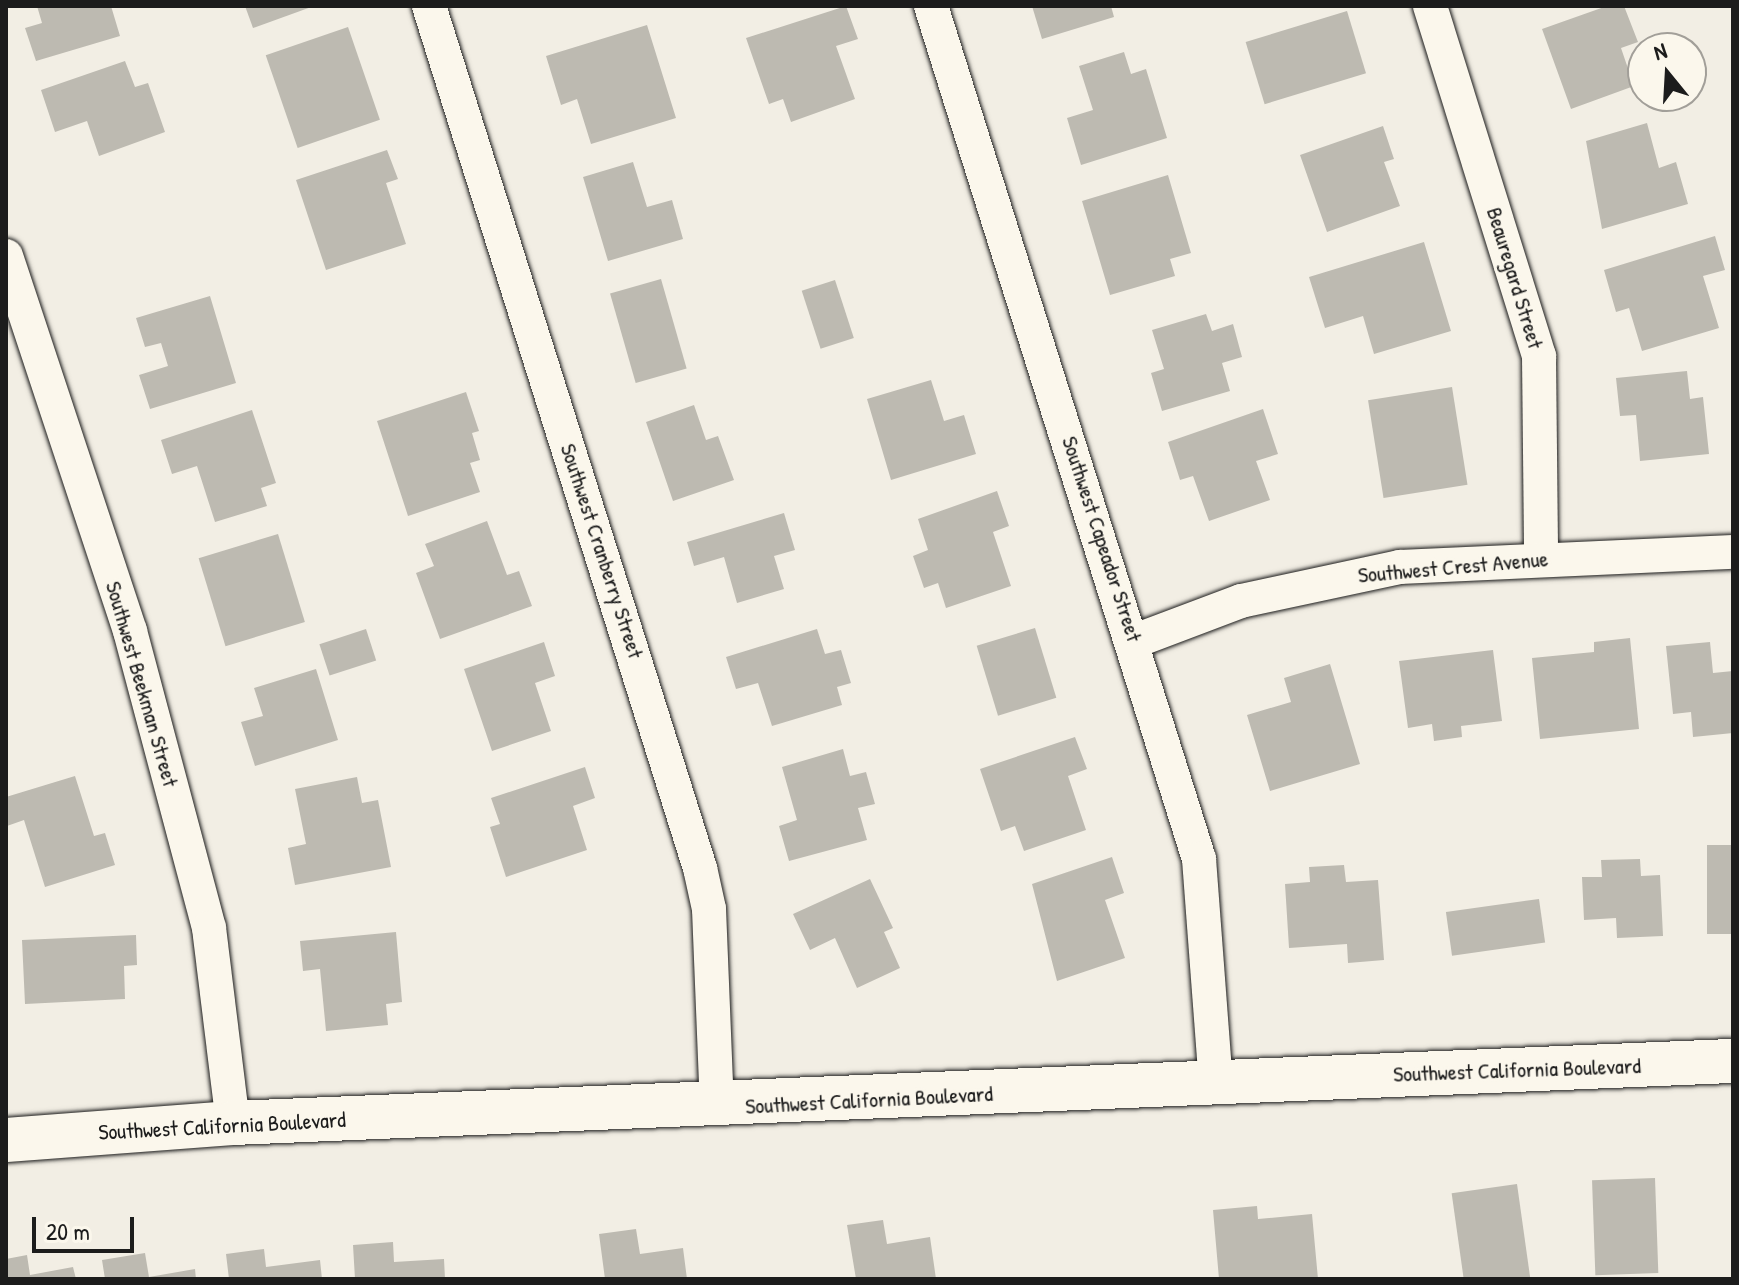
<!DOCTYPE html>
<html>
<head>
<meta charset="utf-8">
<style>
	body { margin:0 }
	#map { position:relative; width:1739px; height:1285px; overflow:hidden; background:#f2eee4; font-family:"Patrick Hand",sans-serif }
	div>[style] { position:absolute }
	.building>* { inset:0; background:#bdbab1; transform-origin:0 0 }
	.roads { filter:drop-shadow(0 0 2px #1c1c1c) drop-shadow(0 0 2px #1c1c1c) }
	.street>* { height:34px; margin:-17px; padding:0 17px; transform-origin:17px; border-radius:17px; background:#fbf7ec }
	.secondary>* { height:44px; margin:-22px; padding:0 22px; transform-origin:22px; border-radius:22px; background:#fbf7ec }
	span { translate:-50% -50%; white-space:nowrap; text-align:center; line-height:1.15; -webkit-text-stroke:6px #fbf7ec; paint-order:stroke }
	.street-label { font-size:22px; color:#1c1c1c }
	.frame { position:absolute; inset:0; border:8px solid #1c1c1c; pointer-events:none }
	.north { position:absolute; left:1627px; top:32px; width:80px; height:80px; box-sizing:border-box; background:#fbf7ec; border:2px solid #a29f99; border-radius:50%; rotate:342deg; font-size:22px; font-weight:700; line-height:32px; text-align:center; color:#1c1c1c }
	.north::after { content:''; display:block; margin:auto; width:28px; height:36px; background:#1c1c1c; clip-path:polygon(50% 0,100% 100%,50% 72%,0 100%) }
	.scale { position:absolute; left:32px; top:1217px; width:102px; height:36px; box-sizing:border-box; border:4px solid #1c1c1c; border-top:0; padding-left:10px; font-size:24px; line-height:28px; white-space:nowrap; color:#1c1c1c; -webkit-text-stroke:6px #fbf7ec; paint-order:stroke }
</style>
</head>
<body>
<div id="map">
	<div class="building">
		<i style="clip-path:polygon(37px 6px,111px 6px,120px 36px,36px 61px,25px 28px,42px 23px)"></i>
		<i style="clip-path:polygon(245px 6px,314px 6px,253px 28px)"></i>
		<i style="clip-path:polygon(846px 6px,858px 39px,836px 46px,855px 99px,791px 122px,783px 99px,769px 104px,746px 38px)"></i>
		<i style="clip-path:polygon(1032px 6px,1111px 6px,1114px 17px,1042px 39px)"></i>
		<i style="clip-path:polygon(1607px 6px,1624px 6px,1638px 42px,1621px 48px,1634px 86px,1571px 109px,1542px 29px)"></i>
		<i style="left:1347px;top:11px;width:65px;height:106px;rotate:73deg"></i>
		<i style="clip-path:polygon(647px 25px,676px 118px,591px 144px,577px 99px,561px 105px,546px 56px)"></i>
		<i style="left:348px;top:27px;width:98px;height:87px;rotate:71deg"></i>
		<i style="clip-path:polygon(1124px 52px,1131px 74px,1146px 69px,1167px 138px,1081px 165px,1067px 118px,1093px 110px,1079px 66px)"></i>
		<i style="clip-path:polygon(125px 61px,135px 87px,148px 83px,165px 132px,99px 156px,87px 121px,55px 132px,41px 90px)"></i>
		<i style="clip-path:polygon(1647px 123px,1659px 168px,1676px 162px,1688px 204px,1602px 229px,1586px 141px)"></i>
		<i style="clip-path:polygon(1383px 126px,1394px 159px,1384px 162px,1400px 206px,1327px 232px,1300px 155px)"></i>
		<i style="clip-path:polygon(387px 150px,398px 179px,386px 183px,406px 244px,326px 270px,296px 180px)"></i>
		<i style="clip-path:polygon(633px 162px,647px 207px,672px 200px,683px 239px,608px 261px,583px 177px)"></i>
		<i style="clip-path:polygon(1168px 175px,1191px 253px,1170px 259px,1175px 276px,1110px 295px,1082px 201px)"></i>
		<i style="clip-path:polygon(1715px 236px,1725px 270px,1703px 276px,1719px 328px,1642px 351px,1629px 308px,1616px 312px,1604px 270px)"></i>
		<i style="clip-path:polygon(1424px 242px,1451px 331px,1374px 354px,1363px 316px,1325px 328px,1309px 277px)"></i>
		<i style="left:661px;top:279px;width:93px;height:53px;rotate:74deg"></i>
		<i style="left:835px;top:280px;width:61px;height:35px;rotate:72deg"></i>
		<i style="clip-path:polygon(210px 296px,236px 383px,150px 409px,139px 375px,168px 366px,161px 343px,145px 347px,136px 318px)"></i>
		<i style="clip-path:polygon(1206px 314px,1212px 331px,1233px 324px,1242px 357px,1222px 363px,1230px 391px,1162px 411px,1151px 373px,1164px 369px,1152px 330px)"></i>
		<i style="clip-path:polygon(1687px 371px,1690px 399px,1703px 397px,1709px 454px,1640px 461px,1636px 415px,1620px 416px,1616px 378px)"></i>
		<i style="clip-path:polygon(931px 380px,944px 421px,964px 415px,976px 454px,891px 480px,867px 399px)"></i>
		<i style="left:1452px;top:387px;width:99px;height:85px;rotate:81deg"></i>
		<i style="clip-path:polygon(466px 392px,479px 431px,472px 433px,480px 460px,470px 463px,480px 492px,408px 516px,377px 421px)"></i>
		<i style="clip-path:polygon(694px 405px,706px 440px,718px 436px,734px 480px,673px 501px,646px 422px)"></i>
		<i style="clip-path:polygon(1263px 409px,1278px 454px,1256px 461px,1270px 500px,1209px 521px,1193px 476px,1180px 480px,1168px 442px)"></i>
		<i style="clip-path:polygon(252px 410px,276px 483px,261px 488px,267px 506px,215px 522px,197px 466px,172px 474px,161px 440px)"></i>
		<i style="clip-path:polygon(997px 491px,1009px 526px,993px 532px,1011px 586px,946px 608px,938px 583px,924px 588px,913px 556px,928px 550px,918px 519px)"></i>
		<i style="clip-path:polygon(784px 513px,795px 550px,774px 556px,784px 589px,737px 603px,724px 557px,694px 566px,687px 542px)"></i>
		<i style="clip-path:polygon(487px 521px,507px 575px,519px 571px,532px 606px,440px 639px,416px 573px,434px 566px,425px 544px)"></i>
		<i style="left:278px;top:534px;width:92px;height:83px;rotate:73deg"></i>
		<i style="left:1035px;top:628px;width:73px;height:61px;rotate:73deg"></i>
		<i style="left:366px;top:629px;width:33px;height:49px;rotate:72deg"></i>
		<i style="clip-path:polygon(817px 629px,825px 654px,841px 650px,851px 683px,837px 687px,842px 705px,772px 726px,758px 683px,736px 689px,726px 657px)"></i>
		<i style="clip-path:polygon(1630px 638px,1639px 729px,1540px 739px,1532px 658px,1594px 652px,1594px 642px)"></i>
		<i style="clip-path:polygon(544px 642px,555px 676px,535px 683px,551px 731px,492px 751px,464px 669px)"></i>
		<i style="clip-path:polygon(1710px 642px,1713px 673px,1733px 671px,1733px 733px,1693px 737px,1691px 712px,1673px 714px,1666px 646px)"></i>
		<i style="clip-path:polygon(1493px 650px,1502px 721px,1461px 726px,1462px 737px,1434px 741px,1432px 724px,1408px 728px,1399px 661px)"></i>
		<i style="clip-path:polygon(1330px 664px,1360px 764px,1270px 791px,1247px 715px,1291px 702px,1284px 678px)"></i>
		<i style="clip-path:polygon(316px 669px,338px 740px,255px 766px,241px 722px,263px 716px,254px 688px)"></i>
		<i style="clip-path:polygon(1075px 737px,1087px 769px,1068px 776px,1086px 830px,1024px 851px,1015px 826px,1001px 831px,980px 769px)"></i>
		<i style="clip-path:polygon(843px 749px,850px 776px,866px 772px,875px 804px,858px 808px,867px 840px,789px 861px,779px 826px,797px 820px,782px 767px)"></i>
		<i style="clip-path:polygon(585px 767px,595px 798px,573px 806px,587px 850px,506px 877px,490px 827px,500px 824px,491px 798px)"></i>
		<i style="clip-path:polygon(75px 776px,94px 836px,105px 833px,115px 865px,45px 887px,24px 820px,7px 826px,6px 797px)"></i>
		<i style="clip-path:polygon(357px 777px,362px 803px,378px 800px,391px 867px,295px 885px,288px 848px,306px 844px,295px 789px)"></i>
		<i style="left:1733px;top:845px;width:89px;height:26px;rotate:90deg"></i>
		<i style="clip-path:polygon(1112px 857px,1124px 893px,1105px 900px,1125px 958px,1057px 981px,1032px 884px)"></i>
		<i style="clip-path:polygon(1640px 859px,1641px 876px,1660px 875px,1663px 936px,1617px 938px,1616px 918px,1584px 920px,1582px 877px,1602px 877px,1601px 860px)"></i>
		<i style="clip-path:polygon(1344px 865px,1346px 882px,1378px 880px,1384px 960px,1348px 963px,1347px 944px,1289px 948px,1285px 884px,1310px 882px,1309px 867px)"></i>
		<i style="clip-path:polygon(870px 879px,893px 928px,884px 932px,900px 968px,857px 988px,835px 938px,810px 950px,793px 914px)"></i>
		<i style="left:1539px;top:899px;width:44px;height:94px;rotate:82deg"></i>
		<i style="clip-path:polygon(396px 932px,402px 1002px,386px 1004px,388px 1025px,326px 1031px,320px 969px,303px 971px,300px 941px)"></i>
		<i style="clip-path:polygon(136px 935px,137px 965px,124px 966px,125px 999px,25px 1004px,22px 940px)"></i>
		<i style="left:1655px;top:1178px;width:95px;height:63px;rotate:88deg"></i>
		<i style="left:1517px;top:1184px;width:96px;height:66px;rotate:82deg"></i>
		<i style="clip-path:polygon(1257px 1206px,1258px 1219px,1312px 1214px,1318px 1279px,1219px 1279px,1213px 1210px)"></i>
		<i style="clip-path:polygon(883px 1220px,887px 1244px,930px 1237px,936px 1279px,856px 1279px,847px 1225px)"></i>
		<i style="clip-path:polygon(636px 1229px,640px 1254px,683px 1248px,687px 1279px,605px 1279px,599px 1234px)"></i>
		<i style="clip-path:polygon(393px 1242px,394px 1262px,444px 1259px,445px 1279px,355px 1279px,353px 1245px)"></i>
		<i style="clip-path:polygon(264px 1249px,266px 1267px,320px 1260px,322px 1279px,229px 1279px,226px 1254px)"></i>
		<i style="clip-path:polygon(145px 1253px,149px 1277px,195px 1269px,196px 1279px,105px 1279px,102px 1260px)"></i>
		<i style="clip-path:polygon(27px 1255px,30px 1275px,73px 1267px,76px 1279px,6px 1279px,6px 1259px)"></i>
	</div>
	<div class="roads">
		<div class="street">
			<i style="left:429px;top:6px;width:904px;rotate:72.55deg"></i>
			<i style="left:700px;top:868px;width:42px;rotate:77.6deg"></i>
			<i style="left:709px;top:909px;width:198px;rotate:87.7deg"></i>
			<i style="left:931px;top:6px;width:894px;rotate:72.56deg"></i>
			<i style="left:1199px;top:859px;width:225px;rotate:85.7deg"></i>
			<i style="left:1430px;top:6px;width:367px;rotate:72.7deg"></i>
			<i style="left:1539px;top:356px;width:203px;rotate:89.4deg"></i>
			<i style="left:6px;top:256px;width:395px;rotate:71.7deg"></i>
			<i style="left:130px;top:631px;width:307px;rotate:75.1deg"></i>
			<i style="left:209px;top:928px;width:196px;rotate:83deg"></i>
			<i style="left:1135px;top:641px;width:113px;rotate:-20.7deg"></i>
			<i style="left:1241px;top:601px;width:163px;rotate:-12.1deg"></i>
			<i style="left:1400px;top:567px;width:333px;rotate:-2.6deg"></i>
		</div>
		<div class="secondary">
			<i style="left:6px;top:1140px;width:228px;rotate:-4.3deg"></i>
			<i style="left:233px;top:1123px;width:1501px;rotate:-2.37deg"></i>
		</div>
	</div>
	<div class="street-label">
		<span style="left:1515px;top:278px;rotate:73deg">Beauregard Street</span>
		<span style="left:1102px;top:539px;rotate:72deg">Southwest Capeador Street</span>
		<span style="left:602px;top:551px;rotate:72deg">Southwest Cranberry Street</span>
		<span style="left:1453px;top:567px;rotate:-5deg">Southwest Crest Avenue</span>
		<span style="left:142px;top:684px;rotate:74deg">Southwest Beekman Street</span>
		<span style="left:1517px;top:1070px;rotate:-2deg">Southwest California Boulevard</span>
		<span style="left:869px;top:1100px;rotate:-3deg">Southwest California Boulevard</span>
		<span style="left:222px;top:1126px;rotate:-3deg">Southwest California Boulevard</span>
	</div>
	<div class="frame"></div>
	<div class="north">N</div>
	<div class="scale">20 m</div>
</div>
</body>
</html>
